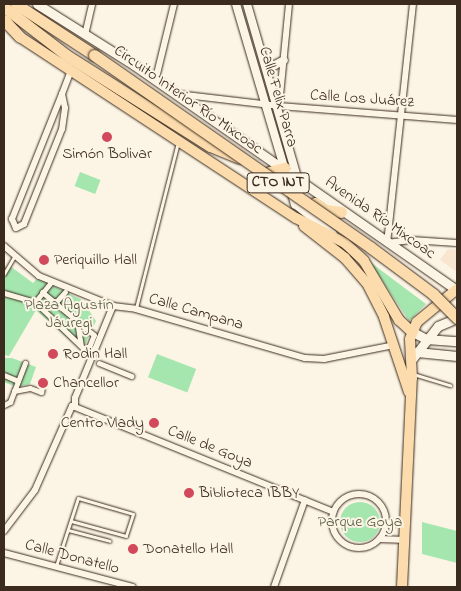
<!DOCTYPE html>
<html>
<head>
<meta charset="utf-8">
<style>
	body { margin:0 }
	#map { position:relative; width:461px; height:591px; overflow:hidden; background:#fcf5e5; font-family:"Indie Flower",sans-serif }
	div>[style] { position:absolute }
	.built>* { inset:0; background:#f9e6d1 }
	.green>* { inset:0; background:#a5e6af; transform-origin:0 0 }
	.round { border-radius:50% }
	.roads { filter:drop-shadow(0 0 1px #3b2a1e) drop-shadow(0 0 1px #3b2a1e) }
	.service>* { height:3px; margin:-1.5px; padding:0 1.5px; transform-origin:1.5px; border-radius:1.5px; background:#fcf5e5 }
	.pedestrian>* { height:5px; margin:-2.5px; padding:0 2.5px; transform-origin:2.5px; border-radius:2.5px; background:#fcf5e5 }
	.minor>* { height:6px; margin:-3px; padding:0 3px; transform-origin:3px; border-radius:3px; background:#fcf5e5 }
	.minor>.ring { margin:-3px; padding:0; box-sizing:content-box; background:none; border:6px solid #fcf5e5; border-radius:50% }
	.tertiary>* { height:8px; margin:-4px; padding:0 4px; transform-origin:4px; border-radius:4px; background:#fcf5e5 }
	.secondary>* { height:9px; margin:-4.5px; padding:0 4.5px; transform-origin:4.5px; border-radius:4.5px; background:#fcf5e5 }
	.primary>* { height:10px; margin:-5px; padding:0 5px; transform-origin:5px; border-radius:5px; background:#fcdcac }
	.motorway>* { height:11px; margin:-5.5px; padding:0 5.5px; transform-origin:5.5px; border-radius:5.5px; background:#fcdcac }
	.bridges { filter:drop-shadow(0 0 1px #3b2a1e) drop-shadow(0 0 1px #3b2a1e) }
	.motorway-bridge>* { height:11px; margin:-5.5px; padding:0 5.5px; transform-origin:5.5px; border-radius:5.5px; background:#fcdcac }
	.dots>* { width:14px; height:14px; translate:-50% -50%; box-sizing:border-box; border:2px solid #fcf5e5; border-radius:50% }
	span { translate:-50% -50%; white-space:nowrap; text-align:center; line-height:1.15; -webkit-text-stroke:4px #fcf5e5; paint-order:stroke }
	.shield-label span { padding:1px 4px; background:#fcf5e5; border:1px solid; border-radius:4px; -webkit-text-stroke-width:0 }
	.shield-label { font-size:15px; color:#3b2a1e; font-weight:700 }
	.street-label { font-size:16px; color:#3b2a1e }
	.poi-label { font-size:16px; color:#3b2a1e }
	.left { translate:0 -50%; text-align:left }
	.right { translate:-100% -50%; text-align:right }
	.park-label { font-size:16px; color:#565942 }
	.frame { position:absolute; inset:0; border:5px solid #3b2a1e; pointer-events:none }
</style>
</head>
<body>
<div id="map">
	<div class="built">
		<i style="clip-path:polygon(448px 249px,457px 250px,457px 272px,440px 260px)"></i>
	</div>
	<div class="green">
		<i style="left:80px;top:172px;width:22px;height:15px;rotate:21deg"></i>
		<i style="clip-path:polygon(370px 262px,426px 304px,409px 321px)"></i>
		<i style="clip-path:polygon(4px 265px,8px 269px,10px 266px,33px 283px,38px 278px,82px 300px,96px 321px,82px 351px,36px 310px,9px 356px,4px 355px)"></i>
		<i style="left:157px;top:354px;width:42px;height:25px;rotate:21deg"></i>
		<i style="clip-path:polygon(4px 358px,12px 358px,36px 367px,30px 384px,16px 387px,4px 382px)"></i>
		<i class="round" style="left:340px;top:502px;width:40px;height:40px"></i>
		<i style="clip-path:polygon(422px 522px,457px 531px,457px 563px,422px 554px)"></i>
	</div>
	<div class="roads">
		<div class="service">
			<i style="left:4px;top:274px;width:20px;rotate:-60deg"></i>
			<i style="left:136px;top:308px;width:171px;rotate:-75.8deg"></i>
			<i style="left:413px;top:374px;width:39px;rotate:17deg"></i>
			<i style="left:68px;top:530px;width:43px;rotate:14.7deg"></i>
			<i style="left:56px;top:566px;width:71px;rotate:-72.1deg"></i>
			<i style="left:78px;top:498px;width:57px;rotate:16.2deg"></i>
			<i style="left:133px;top:514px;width:23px;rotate:108deg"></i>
			<i style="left:126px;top:536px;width:57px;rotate:-164.7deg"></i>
		</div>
		<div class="pedestrian">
			<i style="left:42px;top:292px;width:45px;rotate:39.6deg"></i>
			<i style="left:77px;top:321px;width:25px;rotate:81deg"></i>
			<i style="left:4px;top:293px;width:32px;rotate:16deg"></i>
			<i style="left:35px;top:302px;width:72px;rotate:43.9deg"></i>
			<i style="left:87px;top:352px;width:18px;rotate:-68deg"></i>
			<i style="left:94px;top:335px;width:22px;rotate:-141deg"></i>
			<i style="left:35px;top:302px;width:27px;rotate:-51deg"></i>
			<i style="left:55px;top:303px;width:15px;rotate:-48deg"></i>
			<i style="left:99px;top:363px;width:35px;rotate:22deg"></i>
			<i style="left:4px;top:375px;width:15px;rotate:23deg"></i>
			<i style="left:14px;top:391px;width:16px;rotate:-11deg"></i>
			<i style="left:30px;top:388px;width:12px;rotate:20deg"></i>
			<i style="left:41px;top:392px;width:4px;rotate:-76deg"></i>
			<i style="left:4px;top:405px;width:7px;rotate:-27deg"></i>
			<i style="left:10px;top:402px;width:42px;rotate:-69deg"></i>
		</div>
		<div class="minor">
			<i style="left:413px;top:4px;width:240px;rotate:96.2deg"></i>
			<i style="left:387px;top:243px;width:24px;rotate:-7deg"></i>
			<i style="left:411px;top:240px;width:46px;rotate:3.7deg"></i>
			<i style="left:85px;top:35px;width:32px;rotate:-77deg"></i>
			<i style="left:157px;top:74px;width:72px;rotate:-76.3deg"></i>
			<i style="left:62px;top:94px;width:14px;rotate:78deg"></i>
			<i style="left:65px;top:108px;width:21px;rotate:98deg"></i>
			<i style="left:62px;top:129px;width:102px;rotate:111.8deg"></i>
			<i style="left:24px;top:224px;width:9px;rotate:153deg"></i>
			<i style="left:16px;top:228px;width:10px;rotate:-114deg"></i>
			<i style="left:12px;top:219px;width:135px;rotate:-68.2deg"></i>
			<i style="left:62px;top:94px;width:25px;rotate:-69deg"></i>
			<i style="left:177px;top:94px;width:103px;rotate:6.7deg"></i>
			<i style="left:279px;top:106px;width:179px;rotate:4.5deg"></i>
			<i style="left:279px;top:106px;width:102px;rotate:-84.4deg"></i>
			<i style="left:4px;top:246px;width:46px;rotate:40.6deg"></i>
			<i style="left:39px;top:276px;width:80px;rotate:22.1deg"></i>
			<i style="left:113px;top:306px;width:23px;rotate:7deg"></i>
			<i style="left:136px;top:309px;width:176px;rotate:16.2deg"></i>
			<i style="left:305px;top:358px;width:19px;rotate:3deg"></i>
			<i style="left:324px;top:359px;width:71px;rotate:-11.3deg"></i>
			<i style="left:75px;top:407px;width:279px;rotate:22.1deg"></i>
			<i style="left:75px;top:407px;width:9px;rotate:-90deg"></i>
			<i style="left:75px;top:398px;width:100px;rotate:-67.6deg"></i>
			<i class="ring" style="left:332px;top:494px;width:48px;height:48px"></i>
			<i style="left:387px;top:523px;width:18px"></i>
			<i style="left:4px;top:531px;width:51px;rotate:-52.9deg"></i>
			<i style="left:35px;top:490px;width:92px;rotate:-66.2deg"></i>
			<i style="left:72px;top:406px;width:3px;rotate:18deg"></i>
			<i style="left:380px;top:539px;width:26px;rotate:2deg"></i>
			<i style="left:4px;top:553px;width:133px;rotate:14.8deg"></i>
			<i style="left:274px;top:587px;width:92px;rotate:-70.4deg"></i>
		</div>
		<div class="tertiary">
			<i style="left:236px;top:4px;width:209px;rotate:73.6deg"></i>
			<i style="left:295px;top:204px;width:48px;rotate:38.3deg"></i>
			<i style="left:247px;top:4px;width:180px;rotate:73.9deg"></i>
			<i style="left:266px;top:64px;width:9px;rotate:6deg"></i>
			<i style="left:275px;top:65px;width:10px;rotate:-29deg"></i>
		</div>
		<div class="secondary">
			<i style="left:37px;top:4px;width:115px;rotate:32.2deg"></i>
			<i style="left:134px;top:65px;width:394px;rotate:34.9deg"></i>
			<i style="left:411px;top:331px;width:17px;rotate:28deg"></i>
			<i style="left:426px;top:339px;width:31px;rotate:4deg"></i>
			<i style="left:417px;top:352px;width:40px;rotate:5.7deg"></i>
			<i style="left:412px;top:359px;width:42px;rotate:-51.8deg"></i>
			<i style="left:438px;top:326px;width:21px;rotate:-23deg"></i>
		</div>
		<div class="primary">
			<i style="left:20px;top:37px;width:330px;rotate:33.3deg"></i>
			<i style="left:296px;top:218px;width:55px;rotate:27deg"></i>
			<i style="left:345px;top:243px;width:26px;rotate:43deg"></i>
			<i style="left:364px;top:261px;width:69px;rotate:59.3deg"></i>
			<i style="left:399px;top:320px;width:16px;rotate:43deg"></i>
			<i style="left:304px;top:226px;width:52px;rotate:38deg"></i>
			<i style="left:345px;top:258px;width:33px;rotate:49deg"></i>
			<i style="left:367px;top:283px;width:38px;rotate:63deg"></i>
			<i style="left:384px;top:317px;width:79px;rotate:71.6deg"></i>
			<i style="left:402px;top:587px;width:209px;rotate:-87.3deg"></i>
			<i style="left:412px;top:378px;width:39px;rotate:-93deg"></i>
			<i style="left:410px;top:339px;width:18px;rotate:-68deg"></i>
			<i style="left:417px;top:322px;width:52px;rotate:-39.5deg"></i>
		</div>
		<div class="motorway">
			<i style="left:16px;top:4px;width:93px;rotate:33.2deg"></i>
			<i style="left:4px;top:7px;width:78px;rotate:37.7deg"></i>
			<i style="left:66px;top:55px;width:170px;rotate:32.3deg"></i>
			<i style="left:210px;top:146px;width:31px;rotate:22deg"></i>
			<i style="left:4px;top:20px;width:23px;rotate:47deg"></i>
			<i style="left:269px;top:172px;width:16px;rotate:-15deg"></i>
			<i style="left:315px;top:203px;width:12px;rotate:35deg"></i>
			<i style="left:325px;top:210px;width:16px;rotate:7deg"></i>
		</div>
	</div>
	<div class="bridges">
		<div class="motorway-bridge">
			<i style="left:94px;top:55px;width:336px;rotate:34.8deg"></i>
			<i style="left:370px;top:247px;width:79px;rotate:36.7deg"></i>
			<i style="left:433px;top:294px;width:34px;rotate:45deg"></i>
		</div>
	</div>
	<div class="dots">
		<i style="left:107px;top:137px;background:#d1495b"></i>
		<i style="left:44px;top:260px;background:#d1495b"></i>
		<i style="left:53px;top:354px;background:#d1495b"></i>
		<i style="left:43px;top:383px;background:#d1495b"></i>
		<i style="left:154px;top:423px;background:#d1495b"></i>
		<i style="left:189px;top:493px;background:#d1495b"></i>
		<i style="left:133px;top:549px;background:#d1495b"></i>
	</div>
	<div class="shield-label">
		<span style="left:278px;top:183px">CTO INT</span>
	</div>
	<div class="street-label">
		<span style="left:278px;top:97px;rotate:74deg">Calle Felix Parra</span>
		<span style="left:362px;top:99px;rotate:4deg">Calle Los Juárez</span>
		<span style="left:188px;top:100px;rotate:35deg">Circuito Interior Río Mixcoac</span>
		<span style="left:380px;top:218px;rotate:35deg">Avenida Río Mixcoac</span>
		<span style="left:196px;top:312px;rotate:16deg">Calle Campana</span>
		<span style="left:210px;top:447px;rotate:22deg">Calle de Goya</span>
		<span style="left:72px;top:557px;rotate:15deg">Calle Donatello</span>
	</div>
	<div class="poi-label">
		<span style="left:107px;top:154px">Simón Bolivar</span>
		<span class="left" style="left:54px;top:260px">Periquillo Hall</span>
		<span class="left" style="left:63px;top:354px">Rodin Hall</span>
		<span class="left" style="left:53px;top:383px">Chancellor</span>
		<span class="right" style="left:144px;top:423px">Centro Vlady</span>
		<span class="left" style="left:199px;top:493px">Biblioteca IBBY</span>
		<span class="left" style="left:143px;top:549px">Donatello Hall</span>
	</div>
	<div class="park-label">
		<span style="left:69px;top:314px">Plaza Agustín<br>Jáuregi</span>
		<span style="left:360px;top:522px">Parque Goya</span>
	</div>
	<div class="frame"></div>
</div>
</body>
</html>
